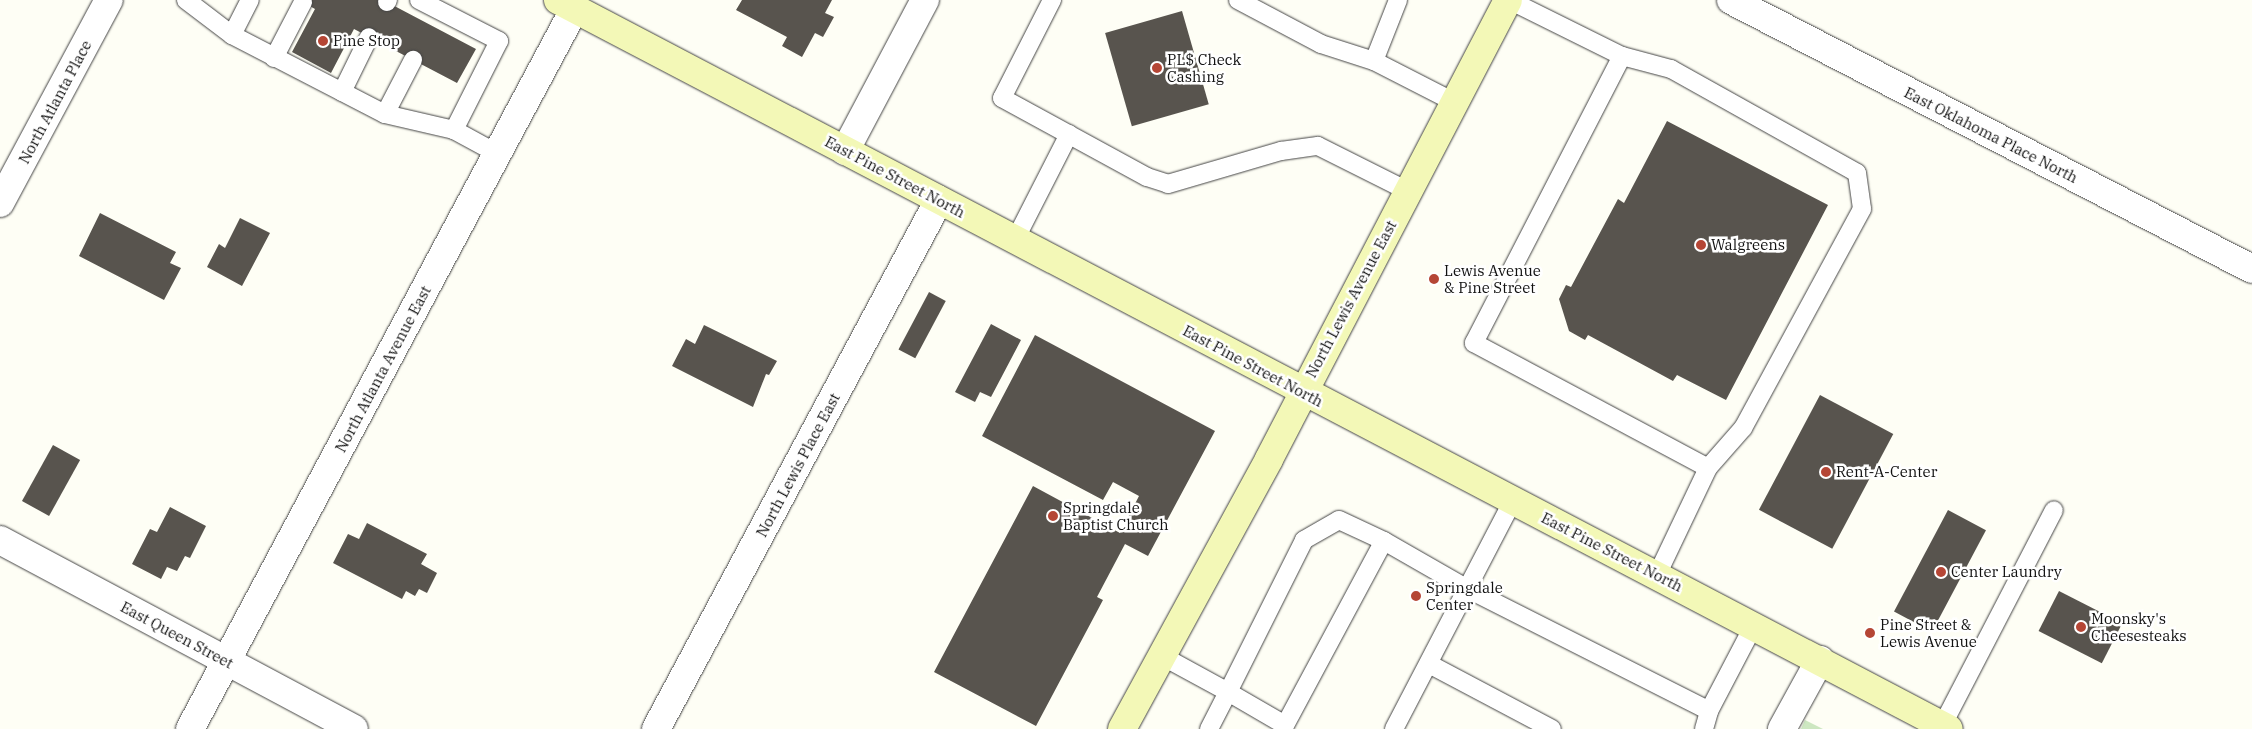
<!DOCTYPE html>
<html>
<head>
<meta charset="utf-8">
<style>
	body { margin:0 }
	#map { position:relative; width:2252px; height:729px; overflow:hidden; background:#fefef5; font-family:"IBM Plex Serif",serif }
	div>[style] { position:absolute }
	.green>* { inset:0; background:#cde7c1 }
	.building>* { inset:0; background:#58544e; transform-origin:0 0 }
	.roads { filter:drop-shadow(0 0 1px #444) drop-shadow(0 0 1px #444) }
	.lane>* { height:18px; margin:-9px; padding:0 9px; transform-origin:9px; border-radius:9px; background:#fff }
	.street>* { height:28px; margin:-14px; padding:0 14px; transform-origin:14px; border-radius:14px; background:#fff }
	.secondary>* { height:28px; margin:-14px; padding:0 14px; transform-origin:14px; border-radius:14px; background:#f3f8b7 }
	.dots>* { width:14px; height:14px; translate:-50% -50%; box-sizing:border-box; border:2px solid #fff; border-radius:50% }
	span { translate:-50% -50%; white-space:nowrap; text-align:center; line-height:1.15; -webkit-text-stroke:5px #fff; paint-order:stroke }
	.poi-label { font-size:15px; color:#111 }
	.left { translate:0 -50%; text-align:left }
	.street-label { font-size:15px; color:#111 }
</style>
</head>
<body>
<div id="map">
	<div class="green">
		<i style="clip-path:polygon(1805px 720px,1823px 729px,1801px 729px)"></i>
	</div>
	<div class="building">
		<i style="clip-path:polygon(299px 0,383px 0,476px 49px,457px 83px,354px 29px,331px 73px,292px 52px,315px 9px)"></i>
		<i style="clip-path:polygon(742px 0,832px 0,825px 13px,834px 17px,823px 37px,815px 33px,802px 57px,782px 46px,787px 37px,736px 10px)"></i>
		<i style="left:1182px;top:11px;width:97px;height:80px;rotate:74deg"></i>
		<i style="clip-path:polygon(1667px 121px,1828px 205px,1726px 400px,1677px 375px,1673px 381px,1588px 335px,1585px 340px,1569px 331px,1559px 299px,1566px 285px,1571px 287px,1618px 199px,1624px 203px)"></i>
		<i style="clip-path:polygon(100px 213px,176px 252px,170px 263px,181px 268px,164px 300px,79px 256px)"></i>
		<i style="clip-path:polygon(240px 218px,270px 233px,242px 286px,207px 267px,219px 244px,225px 248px)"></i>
		<i style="left:929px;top:292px;width:19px;height:65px;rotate:28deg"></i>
		<i style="clip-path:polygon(991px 324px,1021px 340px,991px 397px,980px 392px,975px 402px,955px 392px)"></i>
		<i style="clip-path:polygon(704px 325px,777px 361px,769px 375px,766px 374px,753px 407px,672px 366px,686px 339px,695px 344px)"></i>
		<i style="clip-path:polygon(1035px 335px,1215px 431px,1148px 556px,1125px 544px,1097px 597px,1103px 600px,1036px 726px,934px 672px,1033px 486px,1120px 533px,1139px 496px,1113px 482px,1103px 500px,982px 436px)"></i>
		<i style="left:1820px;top:395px;width:83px;height:130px;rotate:28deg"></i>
		<i style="left:53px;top:445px;width:31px;height:64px;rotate:29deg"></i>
		<i style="clip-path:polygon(170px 507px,206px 526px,190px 558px,185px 556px,177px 571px,167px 567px,161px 579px,132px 564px,150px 529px,157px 532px)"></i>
		<i style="left:1948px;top:510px;width:43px;height:115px;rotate:28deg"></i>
		<i style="clip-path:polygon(367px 523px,427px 554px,421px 564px,437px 573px,427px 593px,419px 589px,415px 596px,406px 591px,402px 599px,333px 563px,348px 534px,359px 539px)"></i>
		<i style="left:2059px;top:591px;width:71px;height:45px;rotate:27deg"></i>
	</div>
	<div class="roads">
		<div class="lane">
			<i style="left:186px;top:0;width:58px;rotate:37.3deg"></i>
			<i style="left:232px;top:35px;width:172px;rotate:27.3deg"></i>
			<i style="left:385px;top:114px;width:71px;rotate:13.1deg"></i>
			<i style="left:454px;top:130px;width:50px;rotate:28.6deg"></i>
			<i style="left:419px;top:0;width:90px;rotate:27.1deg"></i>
			<i style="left:499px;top:41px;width:100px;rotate:116.8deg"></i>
			<i style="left:1052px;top:0;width:110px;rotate:117deg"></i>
			<i style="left:1002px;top:98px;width:165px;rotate:28.6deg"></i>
			<i style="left:1147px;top:177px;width:22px;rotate:18deg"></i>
			<i style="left:1168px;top:184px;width:118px;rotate:-16.3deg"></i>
			<i style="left:1281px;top:151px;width:37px;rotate:-8deg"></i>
			<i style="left:1318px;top:146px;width:101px;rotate:26.6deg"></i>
			<i style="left:1238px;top:0;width:94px;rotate:27.9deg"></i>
			<i style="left:1321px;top:44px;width:56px;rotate:17.8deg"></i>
			<i style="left:1374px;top:61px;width:90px;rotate:27.1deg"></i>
			<i style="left:1509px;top:0;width:126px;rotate:26.4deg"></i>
			<i style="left:1622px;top:56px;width:323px;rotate:117.3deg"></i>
			<i style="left:1474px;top:343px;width:265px;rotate:28.1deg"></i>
			<i style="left:1708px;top:468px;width:119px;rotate:115.5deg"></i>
			<i style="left:387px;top:2px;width:2px;rotate:-63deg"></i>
			<i style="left:232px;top:35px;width:39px;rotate:-63deg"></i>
			<i style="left:1622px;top:56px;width:51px;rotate:14.9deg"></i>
			<i style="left:1671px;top:69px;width:213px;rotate:29.2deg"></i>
			<i style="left:1857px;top:173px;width:36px;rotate:82deg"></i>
			<i style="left:1862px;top:209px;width:249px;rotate:118.5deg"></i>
			<i style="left:1743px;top:428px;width:53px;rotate:131.2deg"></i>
			<i style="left:274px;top:58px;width:63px;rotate:-62.6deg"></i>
			<i style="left:1374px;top:61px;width:66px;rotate:-68.5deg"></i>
			<i style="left:342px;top:92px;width:61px;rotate:-63.9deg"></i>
			<i style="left:385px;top:114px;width:61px;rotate:-62.6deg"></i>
			<i style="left:1015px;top:240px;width:119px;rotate:-63deg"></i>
			<i style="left:1162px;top:656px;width:75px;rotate:28.6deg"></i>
			<i style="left:1228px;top:692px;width:170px;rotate:-63.4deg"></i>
			<i style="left:1304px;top:540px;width:40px;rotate:-29.7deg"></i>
			<i style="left:1339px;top:520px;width:50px;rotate:25deg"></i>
			<i style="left:1384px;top:541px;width:95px;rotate:29.8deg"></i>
			<i style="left:1466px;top:588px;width:272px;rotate:26.8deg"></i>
			<i style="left:1429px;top:664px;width:139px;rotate:27.9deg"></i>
			<i style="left:1942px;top:726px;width:243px;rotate:-62.6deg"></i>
			<i style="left:1209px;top:729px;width:42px;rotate:-62.8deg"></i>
			<i style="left:1228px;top:692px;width:66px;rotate:30.1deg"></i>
			<i style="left:1283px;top:729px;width:213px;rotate:-61.8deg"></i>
			<i style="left:1394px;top:729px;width:258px;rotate:-62.5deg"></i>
			<i style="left:1704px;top:729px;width:19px;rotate:-74deg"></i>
			<i style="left:1709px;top:711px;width:97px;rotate:-62.4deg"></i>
		</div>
		<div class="street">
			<i style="left:1731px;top:0;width:586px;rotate:27.31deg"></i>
			<i style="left:845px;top:151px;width:171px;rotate:-62.1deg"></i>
			<i style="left:0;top:203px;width:230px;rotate:-61.8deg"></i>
			<i style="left:0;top:540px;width:401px;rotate:28.1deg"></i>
			<i style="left:190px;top:729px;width:817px;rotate:-61.9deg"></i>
			<i style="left:656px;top:729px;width:600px;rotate:-61.85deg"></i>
			<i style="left:1782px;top:729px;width:79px;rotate:-61.2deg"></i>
		</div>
		<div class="secondary">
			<i style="left:558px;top:0;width:1570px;rotate:27.66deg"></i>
			<i style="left:1122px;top:729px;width:307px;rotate:-61.4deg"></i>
			<i style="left:1269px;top:459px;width:517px;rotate:-62.49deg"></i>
		</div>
	</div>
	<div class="dots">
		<i style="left:323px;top:41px;background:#b54635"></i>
		<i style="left:1157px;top:68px;background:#b54635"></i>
		<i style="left:1701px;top:245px;background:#b54635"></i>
		<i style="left:1434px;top:279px;background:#b54635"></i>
		<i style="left:1826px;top:472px;background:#b54635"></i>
		<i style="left:1053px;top:516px;background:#b54635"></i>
		<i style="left:1941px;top:572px;background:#b54635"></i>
		<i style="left:1416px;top:596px;background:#b54635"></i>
		<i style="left:2081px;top:627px;background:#b54635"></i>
		<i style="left:1870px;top:633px;background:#b54635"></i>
	</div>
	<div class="poi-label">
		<span class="left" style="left:333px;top:41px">Pine Stop</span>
		<span class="left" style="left:1167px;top:68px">PL$ Check<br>Cashing</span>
		<span class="left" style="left:1711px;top:245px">Walgreens</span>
		<span class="left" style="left:1444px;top:279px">Lewis Avenue<br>&amp; Pine Street</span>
		<span class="left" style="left:1836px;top:472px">Rent-A-Center</span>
		<span class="left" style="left:1063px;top:516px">Springdale<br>Baptist Church</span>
		<span class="left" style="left:1951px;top:572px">Center Laundry</span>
		<span class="left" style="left:1426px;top:596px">Springdale<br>Center</span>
		<span class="left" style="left:2091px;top:627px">Moonsky's<br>Cheesesteaks</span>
		<span class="left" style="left:1880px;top:633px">Pine Street &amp;<br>Lewis Avenue</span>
	</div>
	<div class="street-label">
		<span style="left:55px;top:102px;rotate:-62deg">North Atlanta Place</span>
		<span style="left:1991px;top:135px;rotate:27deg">East Oklahoma Place North</span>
		<span style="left:895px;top:177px;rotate:28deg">East Pine Street North</span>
		<span style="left:1351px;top:299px;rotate:-62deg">North Lewis Avenue East</span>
		<span style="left:1253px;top:366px;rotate:28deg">East Pine Street North</span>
		<span style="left:383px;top:369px;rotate:-62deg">North Atlanta Avenue East</span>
		<span style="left:798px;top:465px;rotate:-62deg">North Lewis Place East</span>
		<span style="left:1612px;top:552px;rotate:27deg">East Pine Street North</span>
		<span style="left:177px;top:635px;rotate:28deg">East Queen Street</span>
	</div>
</div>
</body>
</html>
